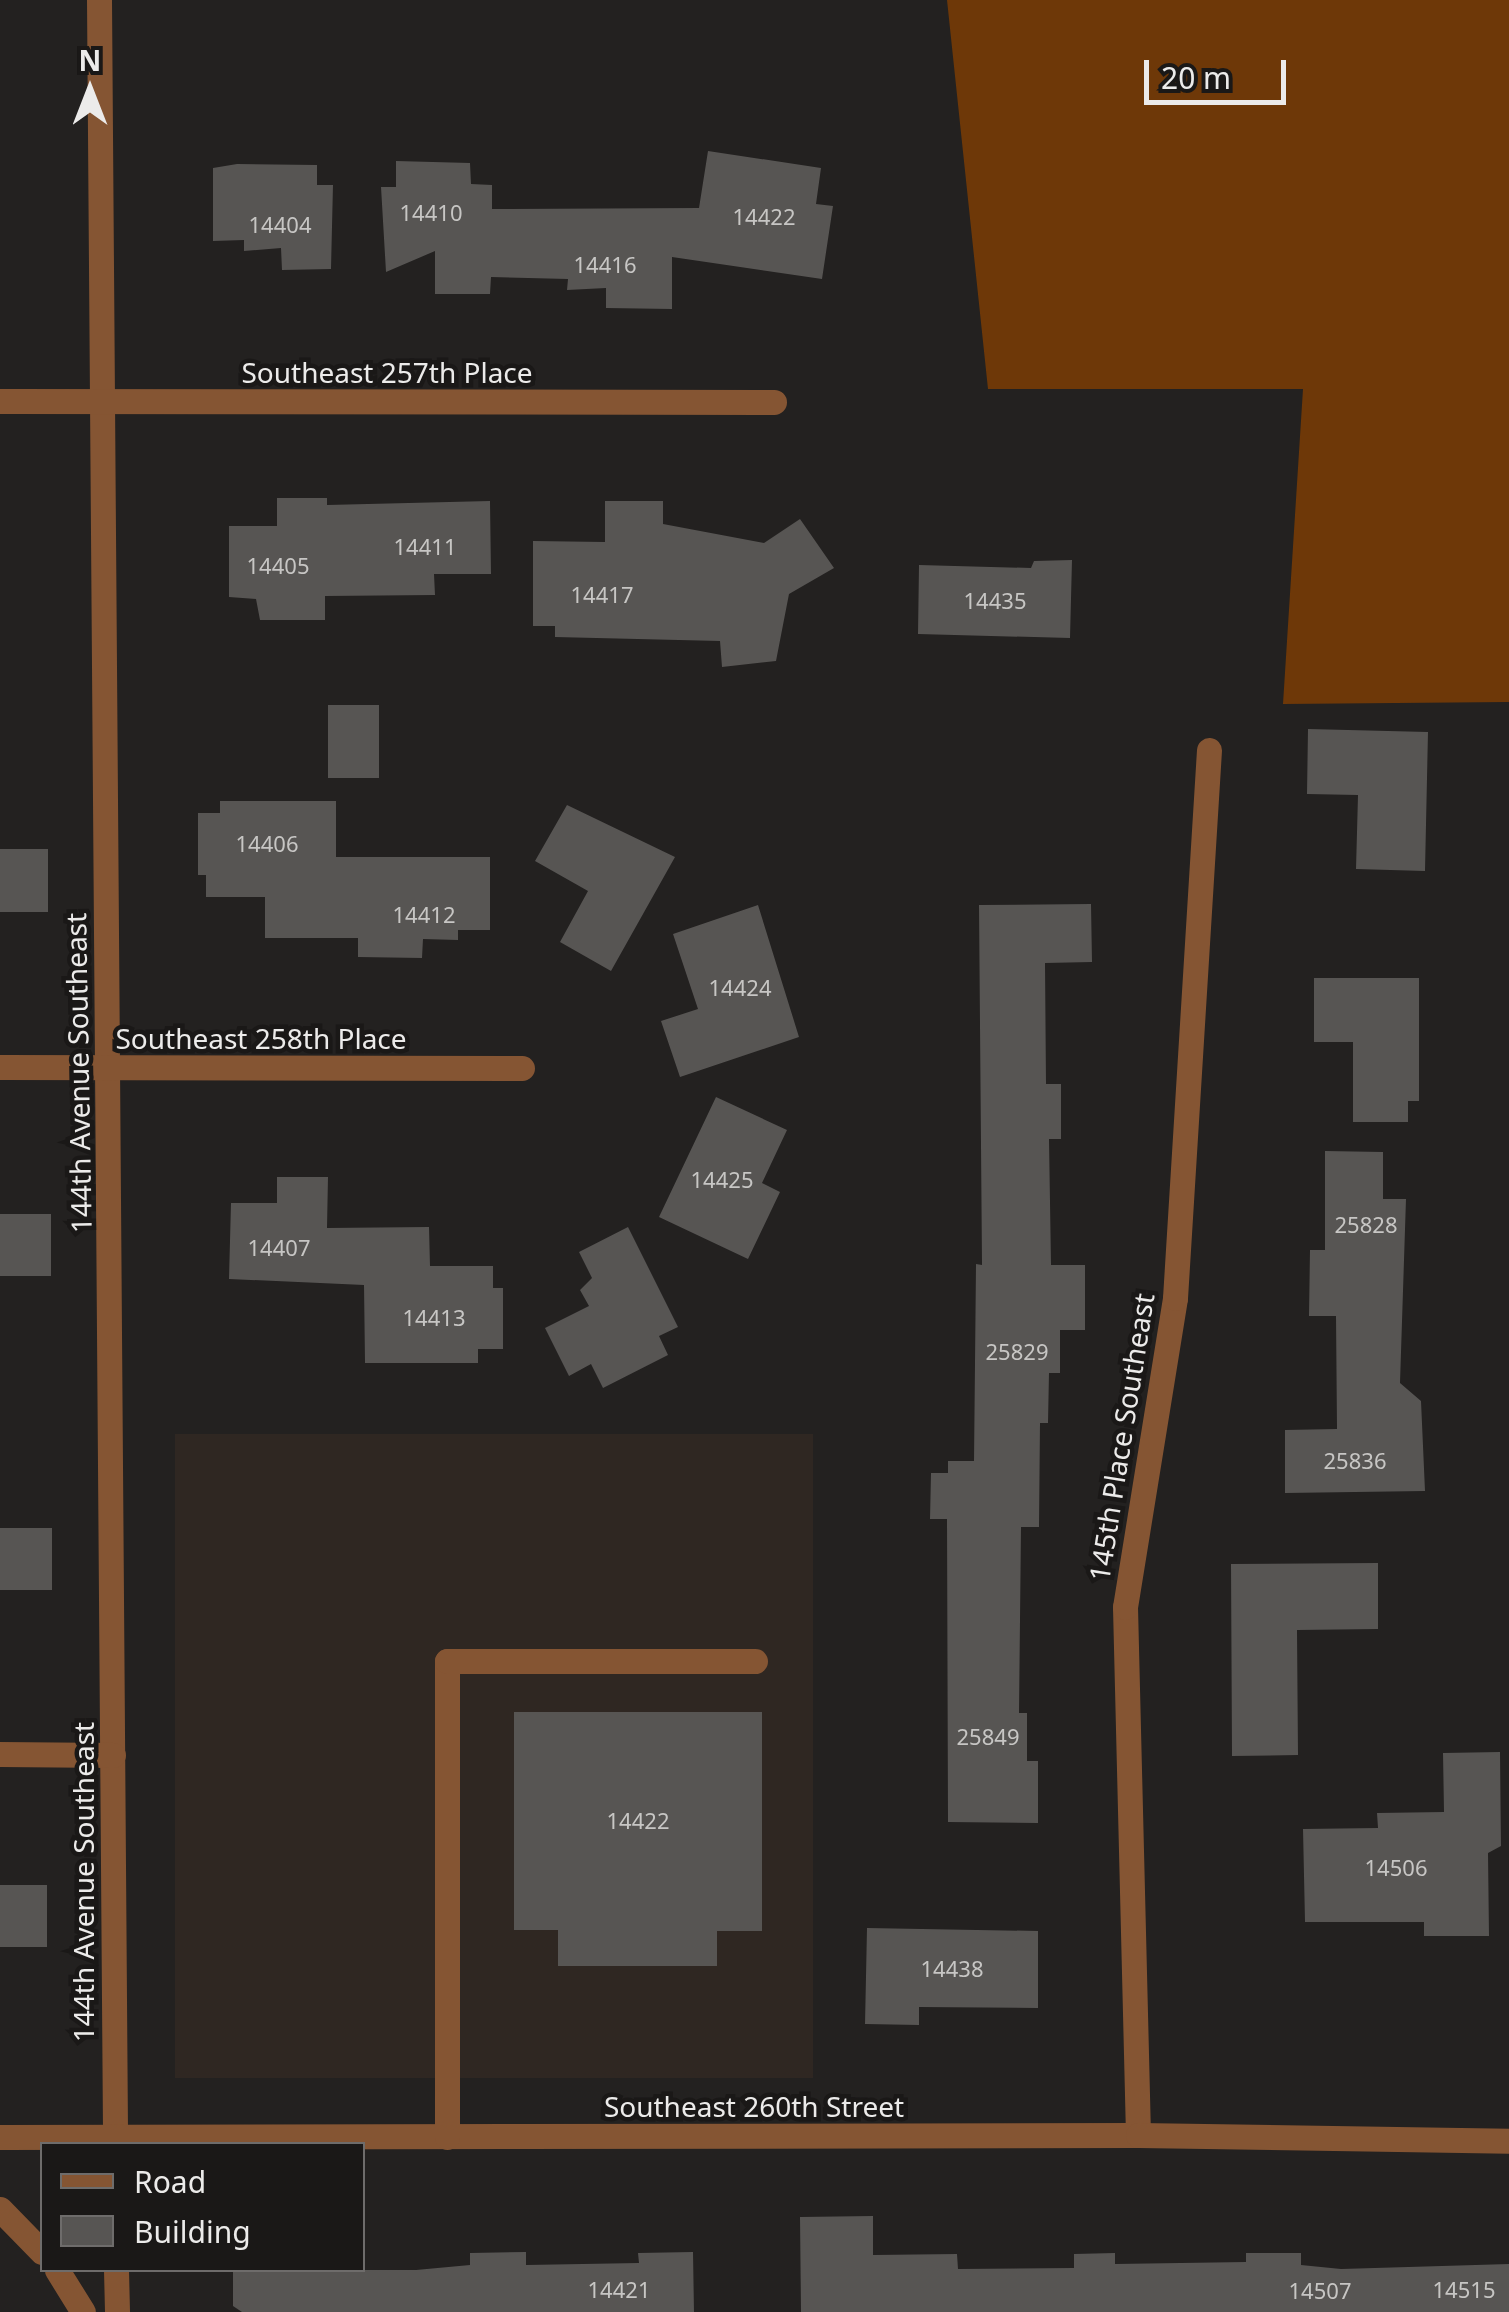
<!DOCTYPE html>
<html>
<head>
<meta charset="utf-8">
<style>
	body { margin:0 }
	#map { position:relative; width:1509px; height:2312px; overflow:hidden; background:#232120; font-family:"Noto Sans",sans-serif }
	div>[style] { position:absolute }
	.built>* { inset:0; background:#2f2722; transform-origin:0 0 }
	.forest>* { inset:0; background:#6e3808 }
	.building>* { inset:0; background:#575553; transform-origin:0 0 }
	.minor>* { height:25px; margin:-12.5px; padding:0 12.5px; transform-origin:12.5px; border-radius:12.5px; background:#855533 }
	span { translate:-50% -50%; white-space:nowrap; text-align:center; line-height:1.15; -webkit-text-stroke:9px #1a1817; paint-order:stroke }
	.number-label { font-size:22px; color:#c7c6c4 }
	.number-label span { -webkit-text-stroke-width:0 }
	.street-label { font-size:28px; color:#ecebea }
	.legend { position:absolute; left:40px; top:2142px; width:325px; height:130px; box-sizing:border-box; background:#1a1817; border:2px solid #6e6c6b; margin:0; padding:12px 18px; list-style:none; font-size:30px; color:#ecebea }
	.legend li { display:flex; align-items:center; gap:20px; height:50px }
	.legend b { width:50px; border:2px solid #6e6c6b }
	.north { position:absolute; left:40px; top:40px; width:100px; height:100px; -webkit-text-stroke:8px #1a1817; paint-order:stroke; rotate:0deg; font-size:28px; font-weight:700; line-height:40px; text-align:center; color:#ecebea }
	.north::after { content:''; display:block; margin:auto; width:35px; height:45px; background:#ecebea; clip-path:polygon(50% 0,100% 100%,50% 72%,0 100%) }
	.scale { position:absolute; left:1144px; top:60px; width:142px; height:45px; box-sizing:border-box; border:5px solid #ecebea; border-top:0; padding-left:12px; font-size:30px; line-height:35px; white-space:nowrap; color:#ecebea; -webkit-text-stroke:8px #1a1817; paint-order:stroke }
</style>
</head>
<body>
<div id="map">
	<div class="built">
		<i style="left:813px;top:1434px;width:644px;height:638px;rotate:90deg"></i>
	</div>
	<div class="forest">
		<i style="clip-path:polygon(947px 0,1509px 0,1509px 702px,1283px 704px,1303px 389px,988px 389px)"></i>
	</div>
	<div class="building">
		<i style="clip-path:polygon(708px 151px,821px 168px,816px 204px,833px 206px,822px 279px,672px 257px,672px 309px,606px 308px,606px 288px,567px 290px,568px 279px,491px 277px,490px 294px,435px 294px,435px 251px,386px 272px,381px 187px,396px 187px,396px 161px,470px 163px,471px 184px,492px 185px,492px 209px,699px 208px)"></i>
		<i style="clip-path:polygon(237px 164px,317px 165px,317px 185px,333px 185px,331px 269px,282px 270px,281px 248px,244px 251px,244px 240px,213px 241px,213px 168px)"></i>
		<i style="clip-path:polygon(277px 498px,327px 498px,327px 505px,490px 501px,491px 574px,434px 574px,435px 595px,325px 596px,325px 620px,260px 620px,256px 599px,229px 597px,229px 526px,277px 526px)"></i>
		<i style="clip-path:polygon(605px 501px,663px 501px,663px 524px,764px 543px,800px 519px,834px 568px,789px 594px,776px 661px,722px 667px,720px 641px,555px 637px,555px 626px,533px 626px,533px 541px,605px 542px)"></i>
		<i style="clip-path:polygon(1072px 560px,1070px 638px,918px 634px,919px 565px,1031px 568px,1034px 561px)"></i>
		<i style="left:328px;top:705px;width:51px;height:73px"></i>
		<i style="clip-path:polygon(1308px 729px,1428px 732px,1425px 871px,1356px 869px,1358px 795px,1307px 794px)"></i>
		<i style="clip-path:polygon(220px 801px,336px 801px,336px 857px,490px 857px,490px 930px,458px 930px,458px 940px,423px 939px,422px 958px,358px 957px,358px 938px,265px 938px,265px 897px,206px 897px,206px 875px,198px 875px,198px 813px,220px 813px)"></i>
		<i style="clip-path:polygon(567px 805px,675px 857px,611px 971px,560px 942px,588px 891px,535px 861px)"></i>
		<i style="left:0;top:849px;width:48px;height:63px"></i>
		<i style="clip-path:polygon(1091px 904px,1092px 962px,1045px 963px,1046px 1084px,1061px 1084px,1061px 1139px,1049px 1139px,1051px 1265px,1085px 1265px,1085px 1330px,1060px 1330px,1060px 1373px,1049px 1373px,1048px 1423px,1040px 1423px,1039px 1527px,1021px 1527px,1019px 1713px,1027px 1713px,1027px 1761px,1038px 1761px,1038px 1823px,948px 1822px,947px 1519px,930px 1519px,931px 1473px,948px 1473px,948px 1461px,974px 1461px,976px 1264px,982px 1265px,979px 905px)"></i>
		<i style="clip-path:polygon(758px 905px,799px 1037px,680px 1077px,661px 1021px,698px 1009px,673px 934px)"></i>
		<i style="clip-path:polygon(1314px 978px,1419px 978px,1419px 1101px,1408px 1101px,1408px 1122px,1353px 1122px,1353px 1042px,1314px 1042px)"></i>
		<i style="clip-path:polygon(716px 1097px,787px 1130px,762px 1183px,780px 1192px,748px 1259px,659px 1217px)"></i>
		<i style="clip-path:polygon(1325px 1151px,1383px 1152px,1383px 1199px,1406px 1199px,1400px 1383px,1421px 1401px,1425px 1491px,1285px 1493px,1285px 1430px,1337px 1429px,1336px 1316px,1309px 1316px,1310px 1250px,1325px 1250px)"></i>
		<i style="clip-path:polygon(277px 1177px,328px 1177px,327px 1228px,429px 1227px,430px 1266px,493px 1266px,493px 1288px,503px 1288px,503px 1349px,478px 1349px,478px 1363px,365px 1363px,364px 1285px,229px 1279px,231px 1203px,277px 1203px)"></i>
		<i style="left:0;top:1214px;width:51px;height:62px"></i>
		<i style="clip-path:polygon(628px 1227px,678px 1327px,659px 1336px,668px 1355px,603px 1388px,591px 1364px,569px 1376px,545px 1328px,589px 1306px,580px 1290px,592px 1278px,579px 1252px)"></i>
		<i style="left:52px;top:1528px;width:62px;height:52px;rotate:90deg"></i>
		<i style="clip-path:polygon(1378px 1563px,1378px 1629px,1297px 1630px,1298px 1755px,1232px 1756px,1231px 1564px)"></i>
		<i style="clip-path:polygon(514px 1712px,762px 1712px,762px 1931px,717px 1931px,717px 1966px,558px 1966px,558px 1930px,514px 1930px)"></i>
		<i style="clip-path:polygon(1500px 1752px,1501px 1846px,1488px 1853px,1489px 1936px,1424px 1936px,1424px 1922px,1305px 1922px,1303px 1829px,1378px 1828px,1377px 1813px,1444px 1812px,1443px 1753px)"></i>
		<i style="left:0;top:1885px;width:47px;height:62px"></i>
		<i style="clip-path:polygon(867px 1928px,1038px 1931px,1038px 2008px,919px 2007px,919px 2025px,865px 2024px)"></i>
		<i style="clip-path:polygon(873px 2216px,873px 2255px,957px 2254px,958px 2269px,1074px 2268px,1074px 2254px,1115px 2253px,1115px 2264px,1246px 2262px,1246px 2253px,1301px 2253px,1301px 2265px,1341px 2269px,1509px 2264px,1509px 2312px,801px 2312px,800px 2217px)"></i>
		<i style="clip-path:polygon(526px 2252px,526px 2265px,639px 2263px,638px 2253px,693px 2252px,694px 2312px,242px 2312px,233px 2306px,233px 2270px,416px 2270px,470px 2265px,470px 2253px)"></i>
	</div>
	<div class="minor">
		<i style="left:99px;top:0;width:2144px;rotate:89.57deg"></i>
		<i style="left:0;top:401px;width:774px;rotate:0.07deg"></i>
		<i style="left:0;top:1067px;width:522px;rotate:0.11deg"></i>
		<i style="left:0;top:1754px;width:113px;rotate:0.5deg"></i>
		<i style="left:1138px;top:2135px;width:528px;rotate:-91.41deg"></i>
		<i style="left:1125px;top:1607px;width:313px;rotate:-80.8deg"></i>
		<i style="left:1175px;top:1298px;width:549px;rotate:-86.45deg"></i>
		<i style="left:0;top:2137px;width:1138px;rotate:-0.1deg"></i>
		<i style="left:1138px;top:2135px;width:371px;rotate:0.9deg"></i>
		<i style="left:447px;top:2137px;width:476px;rotate:-90deg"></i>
		<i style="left:447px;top:1661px;width:308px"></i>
		<i style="left:0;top:2209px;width:60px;rotate:45.7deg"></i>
		<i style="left:57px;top:2270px;width:49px;rotate:58.2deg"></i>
		<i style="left:116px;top:2270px;width:42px;rotate:88.6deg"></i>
	</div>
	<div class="number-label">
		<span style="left:431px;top:213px">14410</span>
		<span style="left:764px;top:217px">14422</span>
		<span style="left:280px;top:225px">14404</span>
		<span style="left:605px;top:265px">14416</span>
		<span style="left:425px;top:547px">14411</span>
		<span style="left:278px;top:566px">14405</span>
		<span style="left:602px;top:595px">14417</span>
		<span style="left:995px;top:601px">14435</span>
		<span style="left:267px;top:844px">14406</span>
		<span style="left:424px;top:915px">14412</span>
		<span style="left:740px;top:988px">14424</span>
		<span style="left:722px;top:1180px">14425</span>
		<span style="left:1366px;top:1225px">25828</span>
		<span style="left:279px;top:1248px">14407</span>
		<span style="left:434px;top:1318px">14413</span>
		<span style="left:1017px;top:1352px">25829</span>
		<span style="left:1355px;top:1461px">25836</span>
		<span style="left:988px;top:1737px">25849</span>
		<span style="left:638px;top:1821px">14422</span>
		<span style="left:1396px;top:1868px">14506</span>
		<span style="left:952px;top:1969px">14438</span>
		<span style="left:619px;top:2290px">14421</span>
		<span style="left:1464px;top:2290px">14515</span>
		<span style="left:1320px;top:2291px">14507</span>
	</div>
	<div class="street-label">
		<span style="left:387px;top:372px">Southeast 257th Place</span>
		<span style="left:261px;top:1038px">Southeast 258th Place</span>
		<span style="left:78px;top:1073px;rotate:-91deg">144th Avenue Southeast</span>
		<span style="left:1121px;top:1437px;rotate:-81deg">145th Place Southeast</span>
		<span style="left:83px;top:1882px;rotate:-90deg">144th Avenue Southeast</span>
		<span style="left:754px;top:2106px">Southeast 260th Street</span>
	</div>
	<ul class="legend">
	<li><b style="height:12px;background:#855533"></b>Road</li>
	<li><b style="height:28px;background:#575553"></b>Building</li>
	</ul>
	<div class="north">N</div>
	<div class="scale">20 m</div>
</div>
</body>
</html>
